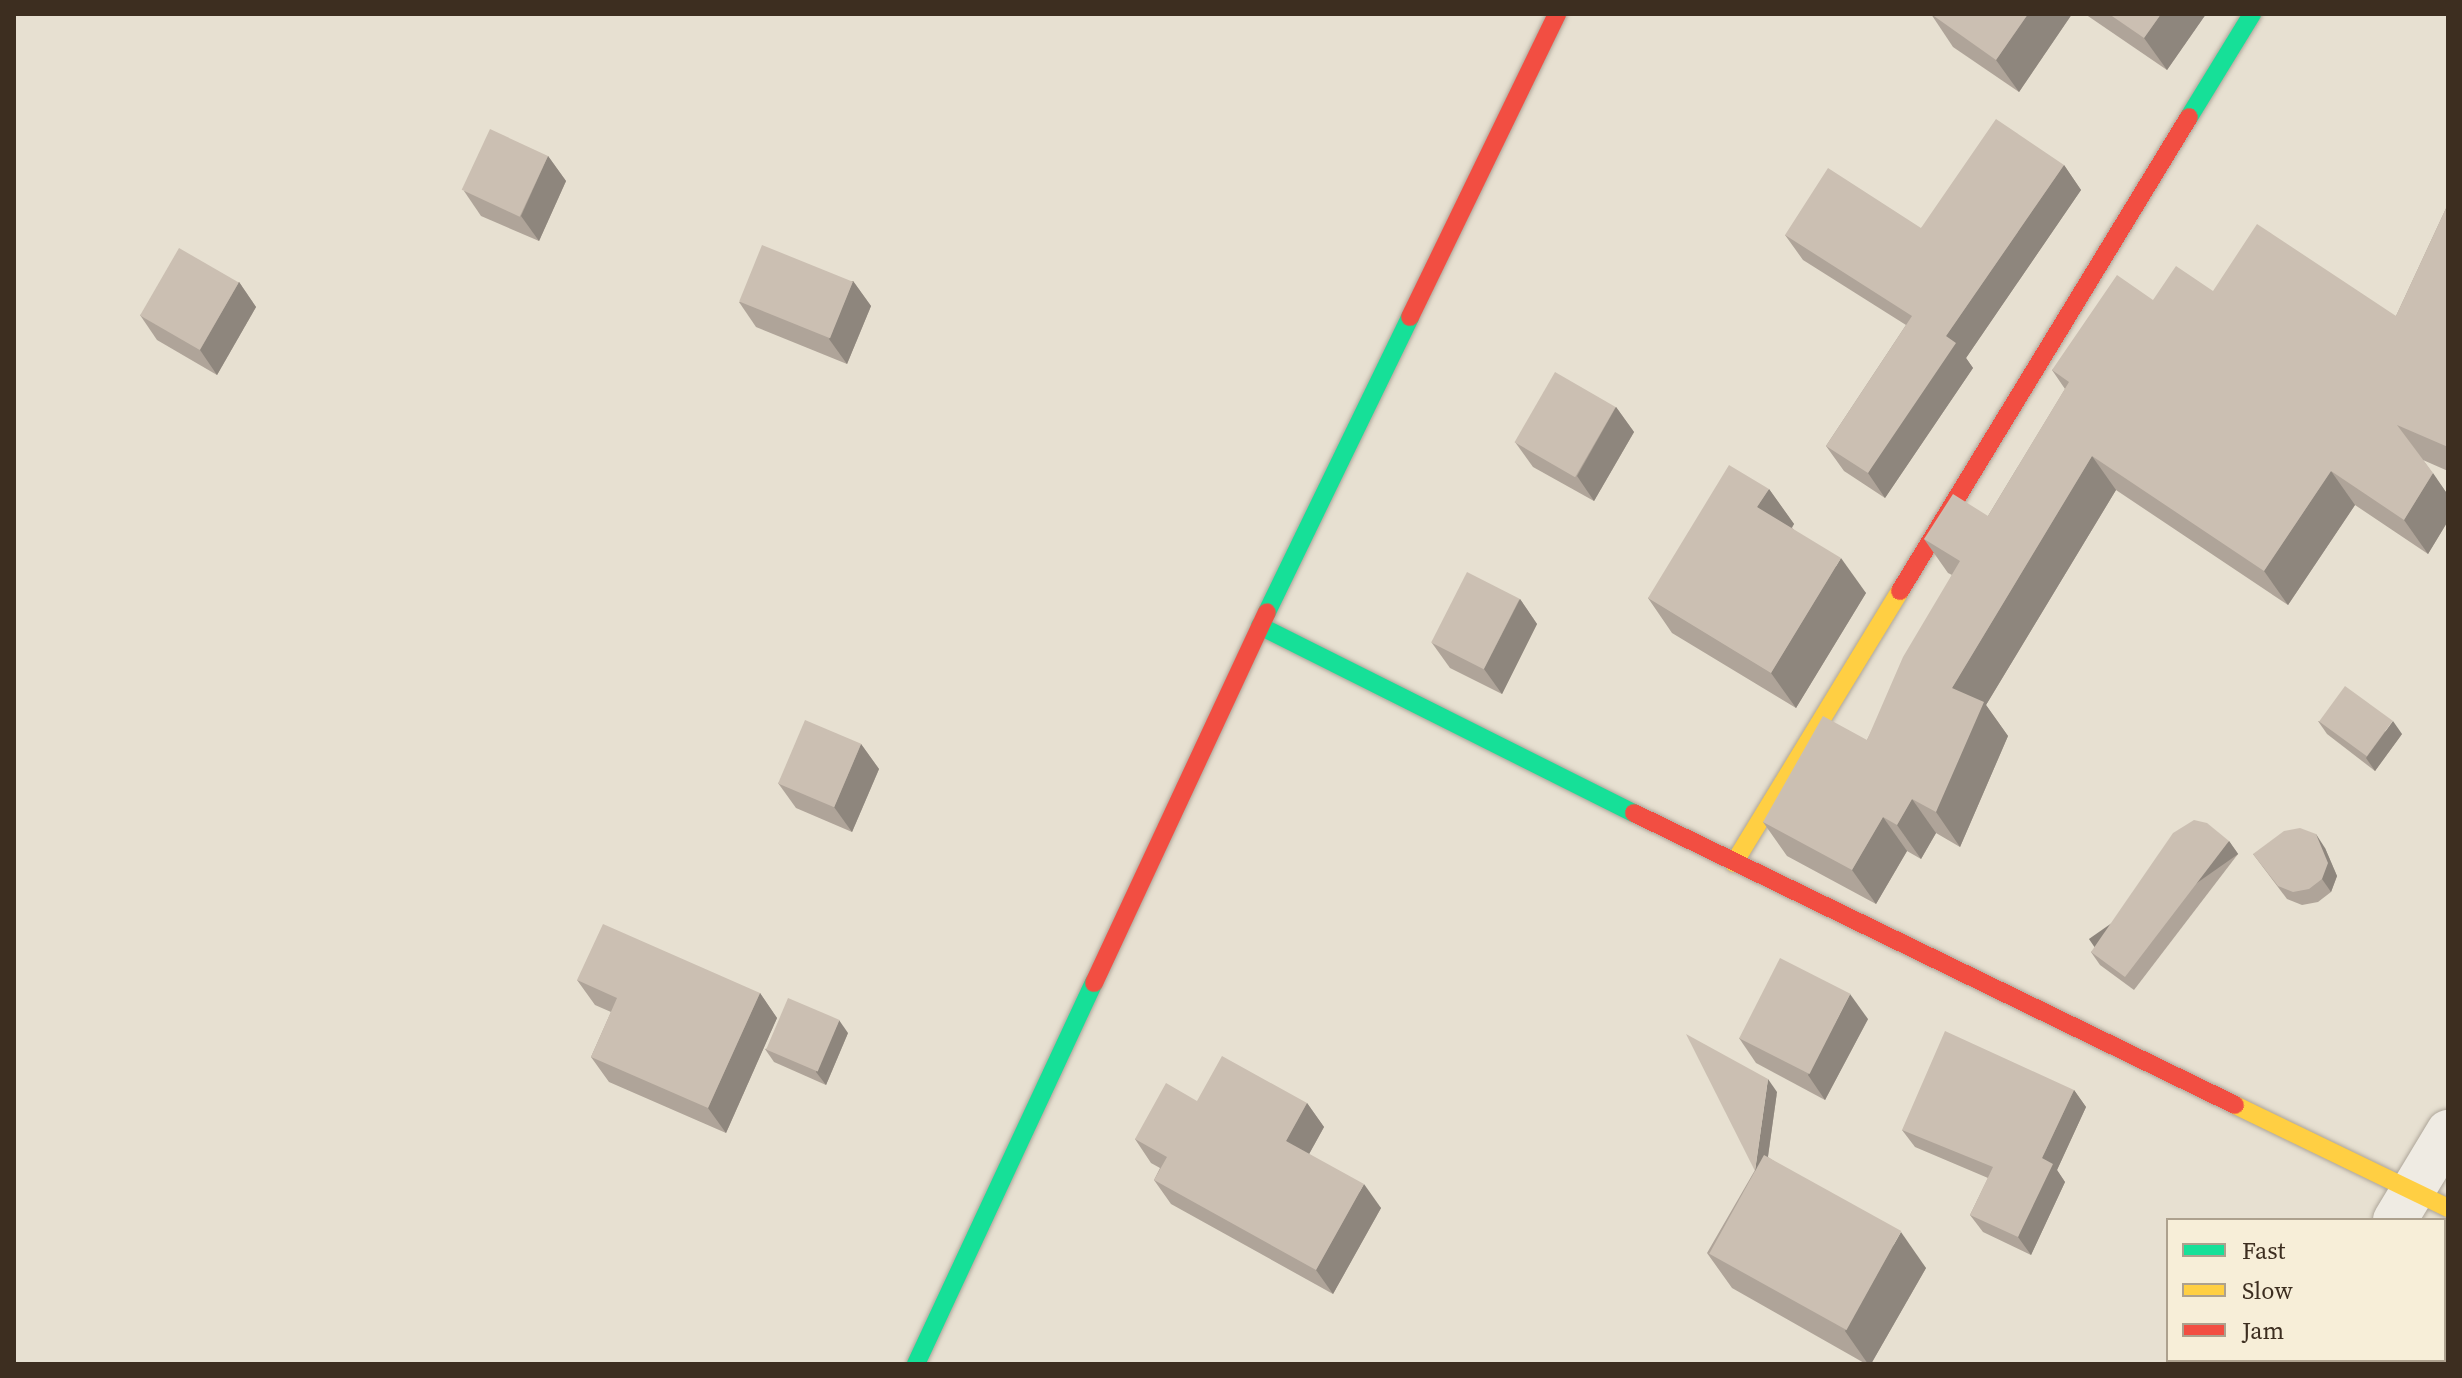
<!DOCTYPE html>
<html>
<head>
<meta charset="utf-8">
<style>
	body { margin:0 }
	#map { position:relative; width:2462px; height:1378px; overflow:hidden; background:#e7e0d1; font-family:"Source Serif 4",serif }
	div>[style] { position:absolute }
	.roads { filter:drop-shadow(0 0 2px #ada599) drop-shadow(0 0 2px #ada599) }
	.street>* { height:44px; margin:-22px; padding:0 22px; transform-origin:22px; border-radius:22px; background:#efebe3 }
	.fast>* { height:18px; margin:-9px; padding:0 9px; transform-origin:9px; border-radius:9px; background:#16e098 }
	.slow>* { height:18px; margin:-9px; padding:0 9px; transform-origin:9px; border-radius:9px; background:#ffcf43 }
	.jam>* { height:18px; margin:-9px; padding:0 9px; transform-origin:9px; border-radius:9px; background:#f24e42 }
	.wall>* { inset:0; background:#afa499 }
	.shaded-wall>* { inset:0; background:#8e867d; transform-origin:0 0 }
	.building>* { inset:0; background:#cbbfb2; transform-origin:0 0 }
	span { translate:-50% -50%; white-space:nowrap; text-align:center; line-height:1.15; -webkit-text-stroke:8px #f7eed8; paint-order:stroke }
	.frame { position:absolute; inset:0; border:16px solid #3d2e20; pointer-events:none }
	.legend { position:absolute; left:2166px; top:1218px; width:280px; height:144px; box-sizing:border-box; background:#f7eed8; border:2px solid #ada18e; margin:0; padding:10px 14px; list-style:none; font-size:24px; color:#3d2e20 }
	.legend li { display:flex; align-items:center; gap:16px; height:40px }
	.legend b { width:40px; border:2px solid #ada18e }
</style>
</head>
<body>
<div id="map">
	<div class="roads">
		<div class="street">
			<i style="left:2395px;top:1220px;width:103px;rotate:-58.9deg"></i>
			<i style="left:2311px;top:1364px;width:4px;rotate:-63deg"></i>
		</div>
		<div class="fast">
			<i style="left:2189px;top:117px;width:121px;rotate:-58.5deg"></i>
			<i style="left:1267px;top:612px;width:328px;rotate:-64.1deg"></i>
			<i style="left:1260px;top:626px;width:418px;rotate:26.6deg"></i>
			<i style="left:916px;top:1364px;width:421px;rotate:-65deg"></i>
		</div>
		<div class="slow">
			<i style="left:1734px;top:863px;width:319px;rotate:-58.6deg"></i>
			<i style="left:2235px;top:1105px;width:237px;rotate:25.8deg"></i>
		</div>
		<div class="jam">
			<i style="left:1410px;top:317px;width:337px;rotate:-64.1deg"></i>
			<i style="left:1900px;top:591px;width:555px;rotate:-58.63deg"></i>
			<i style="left:1634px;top:813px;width:668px;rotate:25.91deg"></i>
			<i style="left:1094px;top:983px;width:409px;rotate:-65deg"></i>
		</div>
	</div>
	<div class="wall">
		<i style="clip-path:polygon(1931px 14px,2072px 14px,2019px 92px,1953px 47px)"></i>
		<i style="clip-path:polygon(2085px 14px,2206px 14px,2167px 70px)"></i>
		<i style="clip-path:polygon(548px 156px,566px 181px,539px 241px,481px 216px,464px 191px)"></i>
		<i style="clip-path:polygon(2064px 165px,2081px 190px,1966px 358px,1973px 368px,1885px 498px,1844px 471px,1826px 446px,1906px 325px,1803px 260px,1785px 235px,1921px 228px)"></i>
		<i style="clip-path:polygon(2448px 204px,2448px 471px,2423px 460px,2448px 495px,2448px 521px,2428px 554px,2355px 505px,2288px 605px,2116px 490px,1986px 705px,2008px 736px,1960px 847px,1936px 833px,1921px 859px,1907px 851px,1876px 904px,1787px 856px,1763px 822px,1867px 740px,1952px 575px,1948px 573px,1924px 539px,1988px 516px,2065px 389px,2052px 370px,2153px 300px,2213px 291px,2396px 316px)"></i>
		<i style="clip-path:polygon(853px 281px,871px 306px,847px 364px,756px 327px,739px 302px)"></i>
		<i style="clip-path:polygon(239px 282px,256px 307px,217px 375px,157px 340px,140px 315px)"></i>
		<i style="clip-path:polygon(1616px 407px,1634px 432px,1594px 501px,1533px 467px,1515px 442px)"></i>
		<i style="clip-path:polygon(1769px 489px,1794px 524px,1792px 528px,1866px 593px,1796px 708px,1672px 633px,1648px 598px)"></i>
		<i style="clip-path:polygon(1520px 599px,1537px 624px,1502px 694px,1450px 668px,1432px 643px)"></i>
		<i style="clip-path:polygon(2318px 721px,2402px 734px,2375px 771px,2327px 734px)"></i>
		<i style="clip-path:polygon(861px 744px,879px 769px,852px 832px,796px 808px,778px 783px)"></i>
		<i style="clip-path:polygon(2229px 841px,2238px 854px,2134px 990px,2100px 965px,2091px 952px)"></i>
		<i style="clip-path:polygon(2325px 848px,2337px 876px,2331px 892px,2318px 902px,2302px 905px,2287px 899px,2253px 854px)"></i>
		<i style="clip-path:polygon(577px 980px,760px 993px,777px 1018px,726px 1133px,609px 1082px,591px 1057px,611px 1012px,595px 1005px)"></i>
		<i style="clip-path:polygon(1868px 1019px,1825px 1100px,1756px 1063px,1739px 1038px)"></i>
		<i style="clip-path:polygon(848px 1033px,826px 1085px,774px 1062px,765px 1049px)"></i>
		<i style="clip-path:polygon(2074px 1090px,2086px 1107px,2057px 1170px,2065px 1182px,2031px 1255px,1983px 1232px,1970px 1215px,1988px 1178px,1915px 1147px,1902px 1130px)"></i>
		<i style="clip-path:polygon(1777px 1092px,1768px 1157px,1926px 1268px,1871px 1364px,1866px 1364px,1732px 1288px,1707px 1253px,1755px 1170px)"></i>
		<i style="clip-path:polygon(1197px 1101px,1307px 1103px,1324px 1127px,1309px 1154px,1381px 1208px,1333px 1294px,1171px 1204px,1154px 1180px,1160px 1168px,1151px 1163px,1135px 1139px)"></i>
	</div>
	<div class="shaded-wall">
		<i style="clip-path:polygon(2028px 14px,2072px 14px,2019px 92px,1996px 60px)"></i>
		<i style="clip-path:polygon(2161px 14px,2206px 14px,2167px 70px,2144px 38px)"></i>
		<i style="clip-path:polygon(548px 156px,566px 181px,539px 241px,521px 216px)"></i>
		<i style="clip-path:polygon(2064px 165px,2081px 190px,1966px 358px,1973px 368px,1885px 498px,1868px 473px,1946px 336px)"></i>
		<i style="clip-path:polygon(853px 281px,871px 306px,847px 364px,829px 339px)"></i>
		<i style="clip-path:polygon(239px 282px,256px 307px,217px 375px,200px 350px)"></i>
		<i style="clip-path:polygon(1616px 407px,1634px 432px,1594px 501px,1577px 476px)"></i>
		<i style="clip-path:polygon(2092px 456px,2116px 490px,1986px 705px,2008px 736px,1960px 847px,1936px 812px,1952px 688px)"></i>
		<i style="clip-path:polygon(2331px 471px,2355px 505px,2288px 605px,2264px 571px)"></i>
		<i style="clip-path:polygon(2433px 473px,2448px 495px,2448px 521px,2428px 554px,2404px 520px)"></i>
		<i style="clip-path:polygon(1769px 489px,1794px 524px,1782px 542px,1757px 507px)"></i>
		<i style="clip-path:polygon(1841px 558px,1866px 593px,1796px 708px,1771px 673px)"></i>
		<i style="clip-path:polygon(1520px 599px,1537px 624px,1502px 694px,1484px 669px)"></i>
		<i style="clip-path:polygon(2393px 721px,2402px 734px,2375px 771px,2366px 758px)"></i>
		<i style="clip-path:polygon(861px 744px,879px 769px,852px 832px,834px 807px)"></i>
		<i style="clip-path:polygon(1912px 799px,1936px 833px,1921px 859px,1897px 825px)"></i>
		<i style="clip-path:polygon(1883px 817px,1907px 851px,1876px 904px,1852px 870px)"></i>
		<i style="clip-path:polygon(2316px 834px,2325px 848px,2337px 876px,2331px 892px,2322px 879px)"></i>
		<i style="left:2229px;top:841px;width:16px;height:171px;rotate:55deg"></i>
		<i style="clip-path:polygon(760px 993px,777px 1018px,726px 1133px,708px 1108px)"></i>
		<i style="clip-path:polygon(1850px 994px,1868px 1019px,1825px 1100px,1808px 1075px)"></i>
		<i style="clip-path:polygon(839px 1020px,848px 1033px,826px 1085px,816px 1072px)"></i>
		<i style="clip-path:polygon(1768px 1079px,1777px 1092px,1764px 1184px,1755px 1171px)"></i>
		<i style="clip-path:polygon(2074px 1090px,2086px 1107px,2057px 1170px,2065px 1182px,2031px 1255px,2018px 1237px,2042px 1158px)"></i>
		<i style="clip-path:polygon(1307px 1103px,1324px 1127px,1303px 1165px,1286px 1141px)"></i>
		<i style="clip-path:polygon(1364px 1184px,1381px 1208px,1333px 1294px,1316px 1270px)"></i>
		<i style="clip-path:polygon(1901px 1232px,1926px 1268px,1871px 1364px,1868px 1364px,1845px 1331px)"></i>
	</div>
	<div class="building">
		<i style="clip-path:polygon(1931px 14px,2028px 14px,1996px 60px)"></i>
		<i style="clip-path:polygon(2109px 14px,2161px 14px,2144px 38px)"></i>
		<i style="clip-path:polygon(1996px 119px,2064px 165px,1946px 336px,1956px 343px,1868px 473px,1826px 446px,1912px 316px,1785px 235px,1828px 168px,1921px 228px)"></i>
		<i style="left:490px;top:129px;width:64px;height:67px;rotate:25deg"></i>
		<i style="clip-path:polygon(2448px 204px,2448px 447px,2397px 425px,2433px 473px,2404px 520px,2331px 471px,2264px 571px,2092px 456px,1952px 688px,1984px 702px,1936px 812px,1912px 799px,1897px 825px,1883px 817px,1852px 870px,1763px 822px,1823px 716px,1867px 740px,1903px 657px,1960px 561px,1924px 539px,1953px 494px,1988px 516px,2069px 382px,2052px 370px,2117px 275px,2153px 300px,2176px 266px,2213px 291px,2257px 224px,2396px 316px)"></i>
		<i style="left:762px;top:245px;width:98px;height:61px;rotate:22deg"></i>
		<i style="left:179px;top:248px;width:69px;height:78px;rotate:30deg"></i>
		<i style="left:1555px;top:372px;width:70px;height:81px;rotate:30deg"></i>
		<i style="clip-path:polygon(1729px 465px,1769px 489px,1757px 507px,1841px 558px,1771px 673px,1648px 598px)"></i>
		<i style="left:1467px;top:572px;width:59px;height:79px;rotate:27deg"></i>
		<i style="left:2345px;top:686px;width:59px;height:44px;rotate:36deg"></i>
		<i style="left:805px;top:720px;width:61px;height:69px;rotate:23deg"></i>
		<i style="clip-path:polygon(2194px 820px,2207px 823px,2229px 841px,2125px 977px,2091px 952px,2173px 833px)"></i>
		<i style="clip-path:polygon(2300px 828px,2316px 834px,2328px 863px,2322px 879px,2309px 889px,2293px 892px,2278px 886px,2253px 854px,2284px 831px)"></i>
		<i style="clip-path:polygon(603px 924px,760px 993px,708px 1108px,591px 1057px,617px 998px,577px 980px)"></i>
		<i style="left:1780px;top:958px;width:79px;height:90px;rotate:27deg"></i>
		<i style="left:788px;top:998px;width:56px;height:56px;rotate:23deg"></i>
		<i style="clip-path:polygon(1945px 1031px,2074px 1090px,2042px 1158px,2053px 1164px,2018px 1237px,1970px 1215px,1993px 1167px,1902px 1130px)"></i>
		<i style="clip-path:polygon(1686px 1034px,1768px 1079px,1755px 1171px)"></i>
		<i style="clip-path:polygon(1222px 1056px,1307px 1103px,1286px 1141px,1364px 1184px,1316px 1270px,1154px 1180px,1167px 1157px,1135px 1139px,1166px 1083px,1197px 1101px)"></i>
		<i style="left:1764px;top:1155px;width:157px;height:113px;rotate:29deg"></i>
	</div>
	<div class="frame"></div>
	<ul class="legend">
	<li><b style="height:10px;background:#16e098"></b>Fast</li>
	<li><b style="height:10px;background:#ffcf43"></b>Slow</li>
	<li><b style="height:10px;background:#f24e42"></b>Jam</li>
	</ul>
</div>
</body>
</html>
